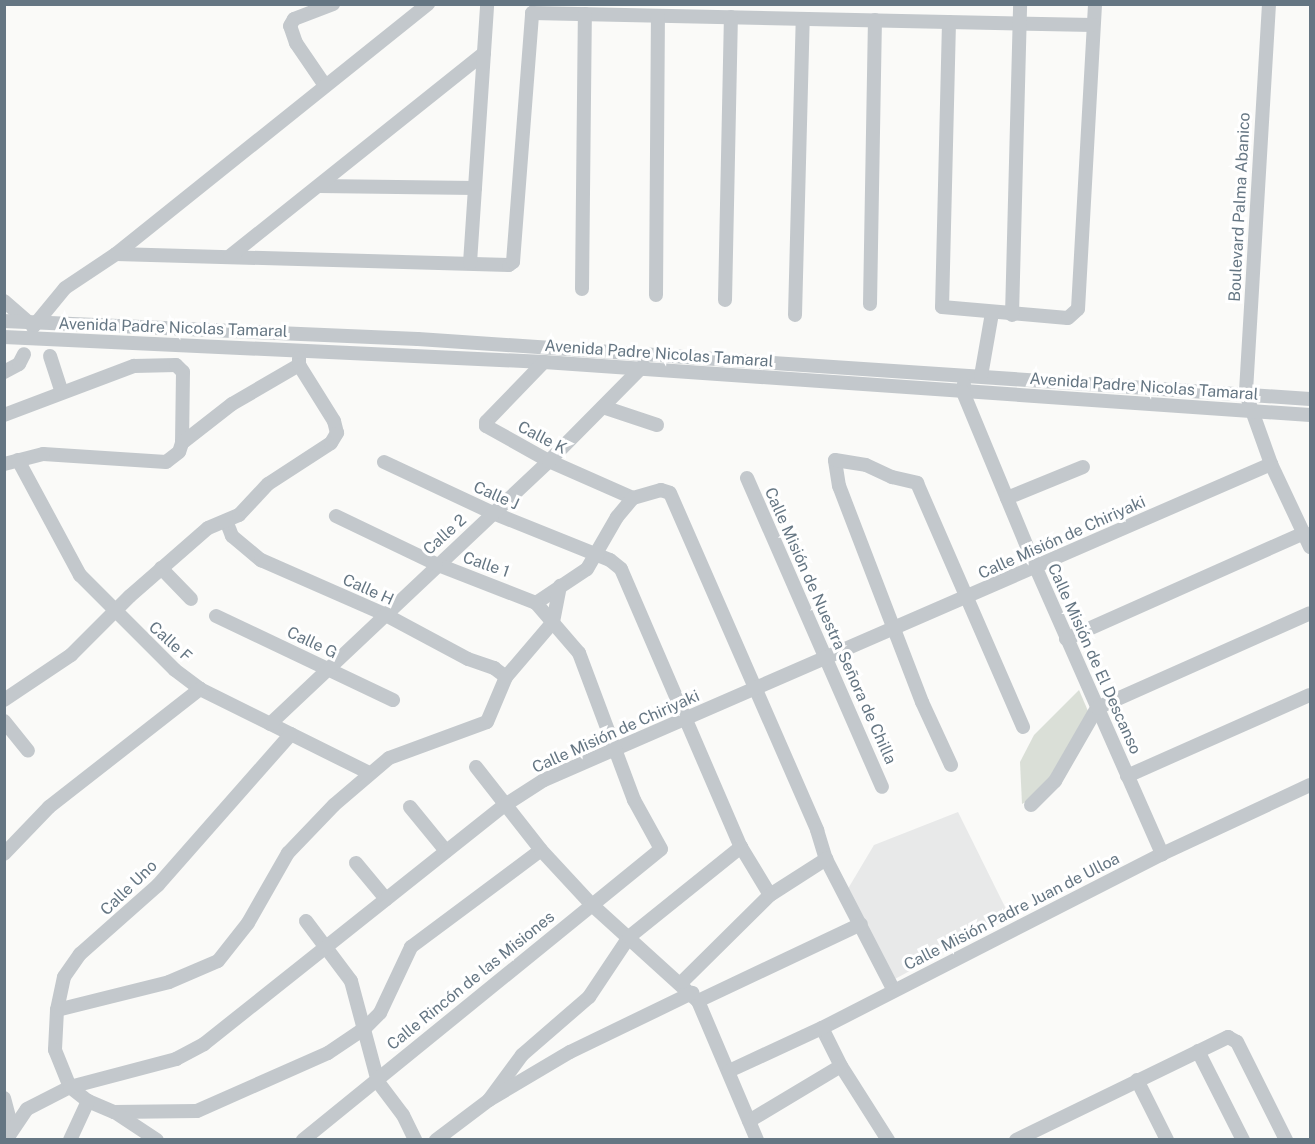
<!DOCTYPE html>
<html>
<head>
<meta charset="utf-8">
<style>
	body { margin:0 }
	#map { position:relative; width:1315px; height:1144px; overflow:hidden; background:#fafaf8; font-family:"Public Sans",sans-serif }
	div>[style] { position:absolute }
	.built>* { inset:0; background:#e8e9e9 }
	.green>* { inset:0; background:#dadfd7 }
	.minor>* { height:14px; margin:-7px; padding:0 7px; transform-origin:7px; border-radius:7px; background:#c3c8cc }
	span { translate:-50% -50%; white-space:nowrap; text-align:center; line-height:1.15; -webkit-text-stroke:6px #fff; paint-order:stroke }
	.street-label { font-size:16px; color:#657683 }
	.frame { position:absolute; inset:0; border:6px solid #657683; pointer-events:none }
</style>
</head>
<body>
<div id="map">
	<div class="built">
		<i style="clip-path:polygon(958px 812px,1010px 917px,893px 980px,846px 892px,874px 845px)"></i>
	</div>
	<div class="green">
		<i style="clip-path:polygon(1079px 690px,1088px 711px,1040px 794px,1022px 804px,1020px 762px,1034px 735px)"></i>
	</div>
	<div class="minor">
		<i style="left:1269px;top:4px;width:391px;rotate:93.4deg"></i>
		<i style="left:1246px;top:394px;width:74px;rotate:70.3deg"></i>
		<i style="left:1271px;top:464px;width:92px;rotate:64.8deg"></i>
		<i style="left:949px;top:22px;width:285px;rotate:91.4deg"></i>
		<i style="left:942px;top:307px;width:126px;rotate:5deg"></i>
		<i style="left:1068px;top:318px;width:13px;rotate:-42deg"></i>
		<i style="left:1078px;top:309px;width:305px;rotate:-86.8deg"></i>
		<i style="left:324px;top:84px;width:50px;rotate:-124.3deg"></i>
		<i style="left:296px;top:43px;width:18px;rotate:-109deg"></i>
		<i style="left:290px;top:26px;width:8px;rotate:-60deg"></i>
		<i style="left:294px;top:19px;width:42px;rotate:-21deg"></i>
		<i style="left:319px;top:186px;width:156px;rotate:0.7deg"></i>
		<i style="left:116px;top:254px;width:393px;rotate:1.6deg"></i>
		<i style="left:509px;top:265px;width:5px;rotate:-37deg"></i>
		<i style="left:513px;top:262px;width:250px;rotate:-85.6deg"></i>
		<i style="left:532px;top:13px;width:561px;rotate:1.23deg"></i>
		<i style="left:230px;top:256px;width:325px;rotate:-38.6deg"></i>
		<i style="left:470px;top:263px;width:260px;rotate:-86.2deg"></i>
		<i style="left:582px;top:289px;width:275px;rotate:-89.4deg"></i>
		<i style="left:656px;top:295px;width:279px;rotate:-89.6deg"></i>
		<i style="left:725px;top:300px;width:283px;rotate:-88.8deg"></i>
		<i style="left:4px;top:301px;width:32px;rotate:41deg"></i>
		<i style="left:870px;top:304px;width:284px;rotate:-89deg"></i>
		<i style="left:795px;top:315px;width:296px;rotate:-88.5deg"></i>
		<i style="left:1012px;top:315px;width:311px;rotate:-88.5deg"></i>
		<i style="left:4px;top:321px;width:414px;rotate:2.5deg"></i>
		<i style="left:418px;top:339px;width:894px;rotate:3.85deg"></i>
		<i style="left:33px;top:327px;width:50px;rotate:-50.6deg"></i>
		<i style="left:65px;top:288px;width:61px;rotate:-33.7deg"></i>
		<i style="left:116px;top:254px;width:400px;rotate:-38.7deg"></i>
		<i style="left:4px;top:337px;width:541px;rotate:2.65deg"></i>
		<i style="left:544px;top:362px;width:768px;rotate:3.96deg"></i>
		<i style="left:50px;top:356px;width:38px;rotate:72deg"></i>
		<i style="left:544px;top:362px;width:83px;rotate:134deg"></i>
		<i style="left:486px;top:422px;width:4px;rotate:90deg"></i>
		<i style="left:486px;top:426px;width:72px;rotate:29.1deg"></i>
		<i style="left:549px;top:461px;width:92px;rotate:23.8deg"></i>
		<i style="left:633px;top:498px;width:29px;rotate:-16deg"></i>
		<i style="left:661px;top:490px;width:9px;rotate:18deg"></i>
		<i style="left:670px;top:493px;width:368px;rotate:66.4deg"></i>
		<i style="left:817px;top:830px;width:30px;rotate:73deg"></i>
		<i style="left:826px;top:859px;width:148px;rotate:62.7deg"></i>
		<i style="left:4px;top:372px;width:17px;rotate:-28deg"></i>
		<i style="left:19px;top:364px;width:11px;rotate:-63deg"></i>
		<i style="left:981px;top:376px;width:64px;rotate:-80.1deg"></i>
		<i style="left:964px;top:384px;width:8px;rotate:97deg"></i>
		<i style="left:963px;top:392px;width:191px;rotate:67.5deg"></i>
		<i style="left:1036px;top:568px;width:313px;rotate:66.2deg"></i>
		<i style="left:603px;top:407px;width:57px;rotate:18.4deg"></i>
		<i style="left:4px;top:415px;width:139px;rotate:-20.7deg"></i>
		<i style="left:134px;top:366px;width:42px;rotate:-1.4deg"></i>
		<i style="left:176px;top:365px;width:10px;rotate:45deg"></i>
		<i style="left:183px;top:372px;width:71px;rotate:90.8deg"></i>
		<i style="left:182px;top:443px;width:9px;rotate:108deg"></i>
		<i style="left:179px;top:452px;width:16px;rotate:142deg"></i>
		<i style="left:166px;top:462px;width:123px;rotate:-176.3deg"></i>
		<i style="left:43px;top:454px;width:40px;rotate:165.6deg"></i>
		<i style="left:182px;top:443px;width:63px;rotate:-38deg"></i>
		<i style="left:232px;top:404px;width:78px;rotate:-30.2deg"></i>
		<i style="left:299px;top:365px;width:7px;rotate:-90deg"></i>
		<i style="left:18px;top:460px;width:131px;rotate:61.7deg"></i>
		<i style="left:80px;top:575px;width:134px;rotate:45deg"></i>
		<i style="left:175px;top:670px;width:31px;rotate:37deg"></i>
		<i style="left:200px;top:689px;width:189px;rotate:26.4deg"></i>
		<i style="left:384px;top:462px;width:120px;rotate:25.1deg"></i>
		<i style="left:493px;top:513px;width:126px;rotate:21.9deg"></i>
		<i style="left:610px;top:560px;width:14px;rotate:39deg"></i>
		<i style="left:621px;top:569px;width:303px;rotate:66.7deg"></i>
		<i style="left:741px;top:847px;width:56px;rotate:58.9deg"></i>
		<i style="left:747px;top:478px;width:337px;rotate:66.4deg"></i>
		<i style="left:1007px;top:498px;width:82px;rotate:-22.2deg"></i>
		<i style="left:227px;top:523px;width:14px;rotate:69deg"></i>
		<i style="left:232px;top:536px;width:38px;rotate:40deg"></i>
		<i style="left:261px;top:560px;width:134px;rotate:23.7deg"></i>
		<i style="left:384px;top:614px;width:95px;rotate:28.2deg"></i>
		<i style="left:468px;top:659px;width:28px;rotate:19deg"></i>
		<i style="left:494px;top:668px;width:15px;rotate:37deg"></i>
		<i style="left:161px;top:568px;width:43px;rotate:45.9deg"></i>
		<i style="left:536px;top:603px;width:61px;rotate:-33.7deg"></i>
		<i style="left:587px;top:569px;width:60px;rotate:-60deg"></i>
		<i style="left:617px;top:517px;width:25px;rotate:-50deg"></i>
		<i style="left:216px;top:616px;width:196px;rotate:25.4deg"></i>
		<i style="left:1066px;top:639px;width:261px;rotate:-24deg"></i>
		<i style="left:4px;top:700px;width:81px;rotate:-33.9deg"></i>
		<i style="left:71px;top:655px;width:83px;rotate:-45deg"></i>
		<i style="left:130px;top:596px;width:103px;rotate:-41.1deg"></i>
		<i style="left:208px;top:528px;width:34px;rotate:-23deg"></i>
		<i style="left:239px;top:515px;width:42px;rotate:-46.9deg"></i>
		<i style="left:268px;top:484px;width:75px;rotate:-33.1deg"></i>
		<i style="left:331px;top:443px;width:12px;rotate:-59deg"></i>
		<i style="left:337px;top:433px;width:12px;rotate:-104deg"></i>
		<i style="left:334px;top:421px;width:66px;rotate:-122deg"></i>
		<i style="left:4px;top:721px;width:38px;rotate:51deg"></i>
		<i style="left:270px;top:724px;width:383px;rotate:-43.3deg"></i>
		<i style="left:549px;top:461px;width:134px;rotate:-45.3deg"></i>
		<i style="left:291px;top:734px;width:201px;rotate:131.4deg"></i>
		<i style="left:158px;top:885px;width:104px;rotate:138.5deg"></i>
		<i style="left:80px;top:954px;width:28px;rotate:125deg"></i>
		<i style="left:64px;top:977px;width:34px;rotate:102deg"></i>
		<i style="left:57px;top:1010px;width:40px;rotate:92.9deg"></i>
		<i style="left:55px;top:1050px;width:40px;rotate:68deg"></i>
		<i style="left:70px;top:1087px;width:23px;rotate:38deg"></i>
		<i style="left:88px;top:1101px;width:28px;rotate:23deg"></i>
		<i style="left:114px;top:1112px;width:83px;rotate:-0.7deg"></i>
		<i style="left:197px;top:1111px;width:143px;rotate:-23.9deg"></i>
		<i style="left:328px;top:1053px;width:45px;rotate:-34deg"></i>
		<i style="left:365px;top:1028px;width:21px;rotate:-45deg"></i>
		<i style="left:380px;top:1013px;width:73px;rotate:-64.8deg"></i>
		<i style="left:411px;top:947px;width:162px;rotate:-36.7deg"></i>
		<i style="left:951px;top:765px;width:69px;rotate:-114.7deg"></i>
		<i style="left:922px;top:702px;width:231px;rotate:-111deg"></i>
		<i style="left:839px;top:486px;width:26px;rotate:-99deg"></i>
		<i style="left:835px;top:460px;width:31px;rotate:9deg"></i>
		<i style="left:866px;top:465px;width:29px;rotate:25deg"></i>
		<i style="left:892px;top:477px;width:26px;rotate:13deg"></i>
		<i style="left:917px;top:483px;width:266px;rotate:66.5deg"></i>
		<i style="left:476px;top:767px;width:105px;rotate:51.9deg"></i>
		<i style="left:541px;top:850px;width:74px;rotate:47.2deg"></i>
		<i style="left:591px;top:904px;width:144px;rotate:42.2deg"></i>
		<i style="left:698px;top:1001px;width:151px;rotate:67deg"></i>
		<i style="left:1127px;top:776px;width:200px;rotate:-23.9deg"></i>
		<i style="left:1031px;top:805px;width:34px;rotate:-45deg"></i>
		<i style="left:1055px;top:781px;width:84px;rotate:-60.1deg"></i>
		<i style="left:1097px;top:708px;width:233px;rotate:-24deg"></i>
		<i style="left:410px;top:807px;width:57px;rotate:50.7deg"></i>
		<i style="left:4px;top:854px;width:65px;rotate:-46.2deg"></i>
		<i style="left:49px;top:807px;width:192px;rotate:-38deg"></i>
		<i style="left:356px;top:863px;width:47px;rotate:50.2deg"></i>
		<i style="left:306px;top:921px;width:75px;rotate:53.1deg"></i>
		<i style="left:351px;top:981px;width:105px;rotate:75deg"></i>
		<i style="left:378px;top:1082px;width:41px;rotate:52.9deg"></i>
		<i style="left:403px;top:1115px;width:28px;rotate:64deg"></i>
		<i style="left:682px;top:982px;width:124px;rotate:-44.7deg"></i>
		<i style="left:770px;top:895px;width:67px;rotate:-32.7deg"></i>
		<i style="left:698px;top:1001px;width:180px;rotate:-25.3deg"></i>
		<i style="left:57px;top:1010px;width:115px;rotate:-14deg"></i>
		<i style="left:169px;top:982px;width:53px;rotate:-23.2deg"></i>
		<i style="left:218px;top:961px;width:48px;rotate:-51.7deg"></i>
		<i style="left:248px;top:923px;width:81px;rotate:-60.3deg"></i>
		<i style="left:288px;top:853px;width:66px;rotate:-46.2deg"></i>
		<i style="left:334px;top:805px;width:72px;rotate:-40.5deg"></i>
		<i style="left:389px;top:758px;width:104px;rotate:-20.2deg"></i>
		<i style="left:487px;top:722px;width:49px;rotate:-67.1deg"></i>
		<i style="left:506px;top:677px;width:72px;rotate:-49.5deg"></i>
		<i style="left:553px;top:622px;width:37px;rotate:-79deg"></i>
		<i style="left:822px;top:1028px;width:42px;rotate:63.4deg"></i>
		<i style="left:841px;top:1066px;width:88px;rotate:57.6deg"></i>
		<i style="left:1198px;top:1051px;width:100px;rotate:63.2deg"></i>
		<i style="left:729px;top:1071px;width:102px;rotate:-24.8deg"></i>
		<i style="left:822px;top:1028px;width:382px;rotate:-27.1deg"></i>
		<i style="left:1162px;top:854px;width:163px;rotate:-25deg"></i>
		<i style="left:1137px;top:1080px;width:67px;rotate:63.4deg"></i>
		<i style="left:4px;top:1098px;width:31px;rotate:75deg"></i>
		<i style="left:489px;top:1100px;width:56px;rotate:-53.7deg"></i>
		<i style="left:522px;top:1055px;width:89px;rotate:-40.9deg"></i>
		<i style="left:589px;top:997px;width:72px;rotate:-56.3deg"></i>
		<i style="left:629px;top:937px;width:144px;rotate:-38.8deg"></i>
		<i style="left:116px;top:1113px;width:49px;rotate:33.4deg"></i>
		<i style="left:749px;top:1121px;width:107px;rotate:-30.9deg"></i>
		<i style="left:6px;top:1140px;width:37px;rotate:-56deg"></i>
		<i style="left:27px;top:1109px;width:48px;rotate:-27.1deg"></i>
		<i style="left:70px;top:1087px;width:110px;rotate:-14.8deg"></i>
		<i style="left:176px;top:1059px;width:32px;rotate:-28deg"></i>
		<i style="left:204px;top:1044px;width:384px;rotate:-38.5deg"></i>
		<i style="left:505px;top:805px;width:46px;rotate:-32.7deg"></i>
		<i style="left:544px;top:780px;width:793px;rotate:-23.49deg"></i>
		<i style="left:70px;top:1140px;width:43px;rotate:-65.2deg"></i>
		<i style="left:303px;top:1140px;width:461px;rotate:-39.1deg"></i>
		<i style="left:661px;top:849px;width:56px;rotate:-118.9deg"></i>
		<i style="left:634px;top:800px;width:157px;rotate:-110.5deg"></i>
		<i style="left:579px;top:653px;width:66px;rotate:-130.7deg"></i>
		<i style="left:536px;top:603px;width:107px;rotate:-158.7deg"></i>
		<i style="left:436px;top:564px;width:111px;rotate:-154.4deg"></i>
		<i style="left:436px;top:1140px;width:66px;rotate:-37deg"></i>
		<i style="left:489px;top:1100px;width:94px;rotate:-30.7deg"></i>
		<i style="left:570px;top:1052px;width:136px;rotate:-25.8deg"></i>
		<i style="left:1016px;top:1140px;width:236px;rotate:-25.9deg"></i>
		<i style="left:1228px;top:1037px;width:10px;rotate:29deg"></i>
		<i style="left:1237px;top:1042px;width:110px;rotate:63.4deg"></i>
	</div>
	<div class="street-label">
		<span style="left:1240px;top:207px;rotate:-87deg">Boulevard Palma Abanico</span>
		<span style="left:173px;top:328px;rotate:2deg">Avenida Padre Nicolas Tamaral</span>
		<span style="left:659px;top:354px;rotate:4deg">Avenida Padre Nicolas Tamaral</span>
		<span style="left:1144px;top:387px;rotate:4deg">Avenida Padre Nicolas Tamaral</span>
		<span style="left:542px;top:438px;rotate:27deg">Calle K</span>
		<span style="left:496px;top:496px;rotate:24deg">Calle J</span>
		<span style="left:445px;top:535px;rotate:-42deg">Calle 2</span>
		<span style="left:1062px;top:538px;rotate:-24deg">Calle Misión de Chiriyaki</span>
		<span style="left:486px;top:565px;rotate:19deg">Calle 1</span>
		<span style="left:368px;top:590px;rotate:24deg">Calle H</span>
		<span style="left:830px;top:626px;rotate:66deg">Calle Misión de Nuestra Señora de Chilla</span>
		<span style="left:170px;top:642px;rotate:42deg">Calle F</span>
		<span style="left:312px;top:643px;rotate:25deg">Calle G</span>
		<span style="left:1094px;top:659px;rotate:66deg">Calle Misión de El Descanso</span>
		<span style="left:616px;top:732px;rotate:-24deg">Calle Misión de Chiriyaki</span>
		<span style="left:129px;top:888px;rotate:-44deg">Calle Uno</span>
		<span style="left:1012px;top:912px;rotate:-27deg">Calle Misión Padre Juan de Ulloa</span>
		<span style="left:471px;top:981px;rotate:-39deg">Calle Rincón de las Misiones</span>
	</div>
	<div class="frame"></div>
</div>
</body>
</html>
